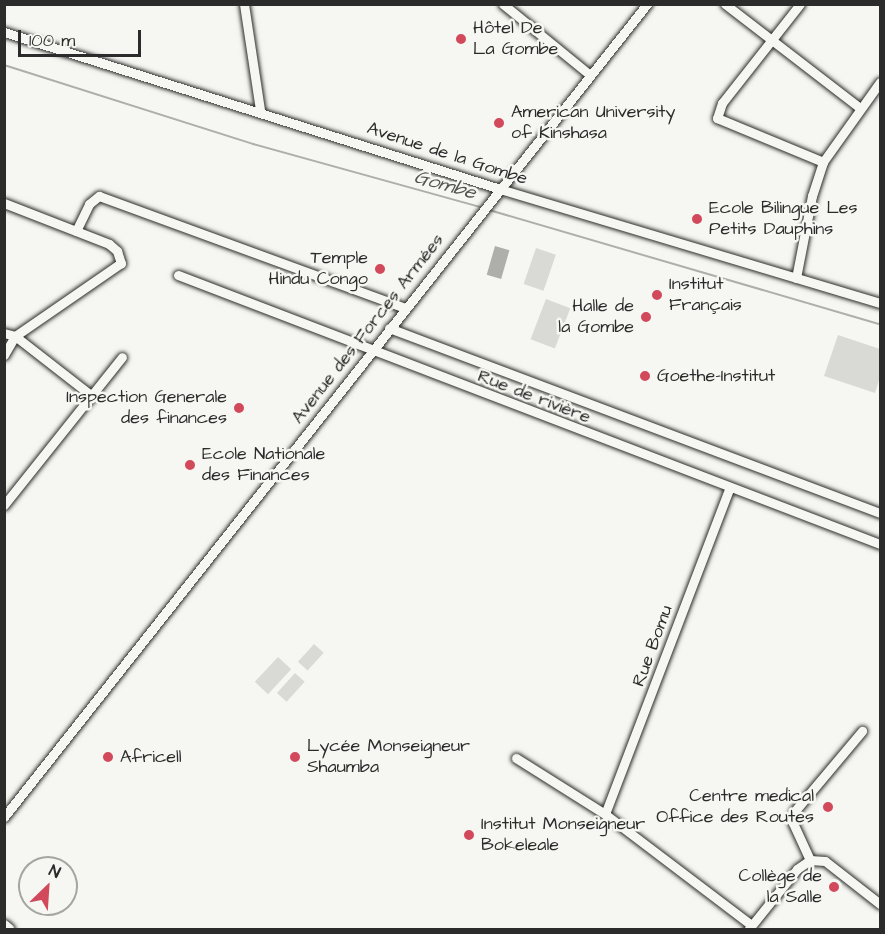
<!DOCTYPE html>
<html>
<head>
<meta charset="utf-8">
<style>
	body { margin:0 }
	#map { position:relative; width:885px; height:934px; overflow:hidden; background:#f6f6f2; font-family:"Architects Daughter",sans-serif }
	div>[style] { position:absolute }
	.green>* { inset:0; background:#d9d9d5; transform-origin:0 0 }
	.water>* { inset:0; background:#aeaeab; transform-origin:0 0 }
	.stream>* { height:2px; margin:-1px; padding:0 1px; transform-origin:1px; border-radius:1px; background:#aeaeab }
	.roads { filter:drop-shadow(0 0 2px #2b2b2b) drop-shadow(0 0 2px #2b2b2b) }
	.minor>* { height:9px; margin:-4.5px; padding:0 4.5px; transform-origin:4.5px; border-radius:4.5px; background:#f6f6f2 }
	.major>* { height:12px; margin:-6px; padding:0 6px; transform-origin:6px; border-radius:6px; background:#f6f6f2 }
	.dots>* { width:16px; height:16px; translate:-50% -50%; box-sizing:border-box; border:3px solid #f6f6f2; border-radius:50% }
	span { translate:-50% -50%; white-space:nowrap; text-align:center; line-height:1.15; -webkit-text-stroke:5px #f6f6f2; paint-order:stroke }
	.poi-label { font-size:18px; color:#2b2b2b }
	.left { translate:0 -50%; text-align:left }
	.right { translate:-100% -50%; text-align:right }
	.street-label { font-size:18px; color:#2b2b2b }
	.water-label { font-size:20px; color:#525251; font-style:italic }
	.frame { position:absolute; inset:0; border:6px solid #2b2b2b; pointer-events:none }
	.north { position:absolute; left:18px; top:856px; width:60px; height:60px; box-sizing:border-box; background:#f6f6f2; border:2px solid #a5a5a2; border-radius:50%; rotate:25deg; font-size:16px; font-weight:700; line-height:24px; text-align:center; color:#2b2b2b }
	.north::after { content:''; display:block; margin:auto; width:21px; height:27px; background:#d1495b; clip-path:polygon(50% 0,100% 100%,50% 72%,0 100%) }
	.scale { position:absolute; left:18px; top:30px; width:123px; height:27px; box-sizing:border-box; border:3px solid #2b2b2b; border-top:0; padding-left:8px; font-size:18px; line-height:21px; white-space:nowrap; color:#2b2b2b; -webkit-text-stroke:4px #f6f6f2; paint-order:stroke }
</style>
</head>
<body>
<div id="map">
	<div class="green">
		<i style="left:536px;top:248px;width:21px;height:38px;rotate:19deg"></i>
		<i style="left:546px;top:299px;width:26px;height:43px;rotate:21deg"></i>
		<i style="clip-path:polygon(838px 335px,880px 349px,880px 377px,875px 393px,824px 376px)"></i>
		<i style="left:314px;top:644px;width:13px;height:24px;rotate:42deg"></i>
		<i style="left:278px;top:657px;width:18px;height:34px;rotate:43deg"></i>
		<i style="left:295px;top:673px;width:13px;height:27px;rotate:42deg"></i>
	</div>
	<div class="water">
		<i style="left:495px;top:246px;width:15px;height:30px;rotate:16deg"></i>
	</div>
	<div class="stream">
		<i style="left:4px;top:65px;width:261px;rotate:17.6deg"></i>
		<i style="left:253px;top:144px;width:239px;rotate:15.5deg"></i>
		<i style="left:489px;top:210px;width:407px;rotate:16.3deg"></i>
	</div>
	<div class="roads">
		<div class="minor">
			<i style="left:244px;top:4px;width:107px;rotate:81.4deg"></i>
			<i style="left:503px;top:4px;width:112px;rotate:39.2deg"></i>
			<i style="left:725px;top:4px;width:170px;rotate:37.6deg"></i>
			<i style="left:800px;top:4px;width:126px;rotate:128.2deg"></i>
			<i style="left:722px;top:103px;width:16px;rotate:108deg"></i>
			<i style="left:717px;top:118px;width:115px;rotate:22.5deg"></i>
			<i style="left:4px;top:32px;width:520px;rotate:17.56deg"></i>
			<i style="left:500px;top:189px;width:397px;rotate:16.7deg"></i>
			<i style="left:4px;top:203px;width:113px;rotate:21.3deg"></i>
			<i style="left:109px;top:244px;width:11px;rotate:41deg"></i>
			<i style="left:117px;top:251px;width:13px;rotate:72deg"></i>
			<i style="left:121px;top:263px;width:129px;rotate:145.4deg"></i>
			<i style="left:15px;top:336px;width:22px;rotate:120deg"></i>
			<i style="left:76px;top:231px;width:30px;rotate:-64deg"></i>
			<i style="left:89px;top:204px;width:13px;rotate:-39deg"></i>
			<i style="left:99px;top:196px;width:326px;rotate:20.1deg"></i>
			<i style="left:178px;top:275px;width:752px;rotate:20.97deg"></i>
			<i style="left:796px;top:278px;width:84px;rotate:-79deg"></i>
			<i style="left:812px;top:196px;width:36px;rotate:-72deg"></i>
			<i style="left:823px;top:162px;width:98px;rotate:-54.5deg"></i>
			<i style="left:389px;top:328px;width:525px;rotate:20.65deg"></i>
			<i style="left:4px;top:333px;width:11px;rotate:15deg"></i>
			<i style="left:15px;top:336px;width:98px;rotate:37.9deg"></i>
			<i style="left:4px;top:505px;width:189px;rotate:-51.4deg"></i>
			<i style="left:516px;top:758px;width:105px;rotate:32.2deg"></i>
			<i style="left:605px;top:814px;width:183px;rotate:37.2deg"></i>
			<i style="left:605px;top:814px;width:348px;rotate:-69.1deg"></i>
			<i style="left:4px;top:817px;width:1037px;rotate:-51.66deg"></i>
			<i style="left:810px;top:860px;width:41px;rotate:-114.7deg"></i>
			<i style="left:793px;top:823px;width:11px;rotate:-85deg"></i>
			<i style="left:794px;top:812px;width:106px;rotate:-50deg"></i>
			<i style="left:748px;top:930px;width:78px;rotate:-51.2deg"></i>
			<i style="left:797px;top:869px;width:16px;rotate:-35deg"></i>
			<i style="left:810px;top:860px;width:15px;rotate:4deg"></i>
			<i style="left:825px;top:861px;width:70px;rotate:38deg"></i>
		</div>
		<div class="major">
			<i style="left:4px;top:926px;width:6px;rotate:39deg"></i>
		</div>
	</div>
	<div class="dots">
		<i style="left:461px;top:39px;background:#d1495b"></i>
		<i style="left:499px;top:123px;background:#d1495b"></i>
		<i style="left:697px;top:219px;background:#d1495b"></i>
		<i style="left:380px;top:269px;background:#d1495b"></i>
		<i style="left:657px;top:295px;background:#d1495b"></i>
		<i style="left:646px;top:317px;background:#d1495b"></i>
		<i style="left:645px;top:376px;background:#d1495b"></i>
		<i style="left:239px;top:408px;background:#d1495b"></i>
		<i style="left:190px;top:465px;background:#d1495b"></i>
		<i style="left:108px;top:757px;background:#d1495b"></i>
		<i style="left:295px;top:757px;background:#d1495b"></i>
		<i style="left:828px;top:807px;background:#d1495b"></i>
		<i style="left:469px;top:835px;background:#d1495b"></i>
		<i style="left:834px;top:887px;background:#d1495b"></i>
	</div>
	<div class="poi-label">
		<span class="left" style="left:473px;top:39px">Hôtel De<br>La Gombe</span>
		<span class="left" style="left:511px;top:123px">American University<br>of Kinshasa</span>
		<span class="left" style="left:709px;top:219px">Ecole Bilingue Les<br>Petits Dauphins</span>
		<span class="right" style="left:368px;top:269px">Temple<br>Hindu Congo</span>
		<span class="left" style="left:669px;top:295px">Institut<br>Français</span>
		<span class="right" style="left:634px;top:317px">Halle de<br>la Gombe</span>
		<span class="left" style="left:657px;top:376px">Goethe-Institut</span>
		<span class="right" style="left:227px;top:408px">Inspection Generale<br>des finances</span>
		<span class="left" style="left:202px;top:465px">Ecole Nationale<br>des Finances</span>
		<span class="left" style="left:307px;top:757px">Lycée Monseigneur<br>Shaumba</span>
		<span class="left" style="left:120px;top:757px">Africell</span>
		<span class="right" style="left:814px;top:807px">Centre medical<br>Office des Routes</span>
		<span class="left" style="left:481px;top:835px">Institut Monseigneur<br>Bokeleale</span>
		<span class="right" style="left:822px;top:887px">Collège de<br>la Salle</span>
	</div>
	<div class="street-label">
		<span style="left:447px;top:154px;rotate:18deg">Avenue de la Gombe</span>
		<span style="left:368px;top:329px;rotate:-52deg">Avenue des Forces Armées</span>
		<span style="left:534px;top:397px;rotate:21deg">Rue de rivière</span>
		<span style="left:653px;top:646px;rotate:-70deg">Rue Bomu</span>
	</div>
	<div class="water-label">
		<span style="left:445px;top:185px;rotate:16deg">Gombe</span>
	</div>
	<div class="frame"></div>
	<div class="north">N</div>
	<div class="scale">100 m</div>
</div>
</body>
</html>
